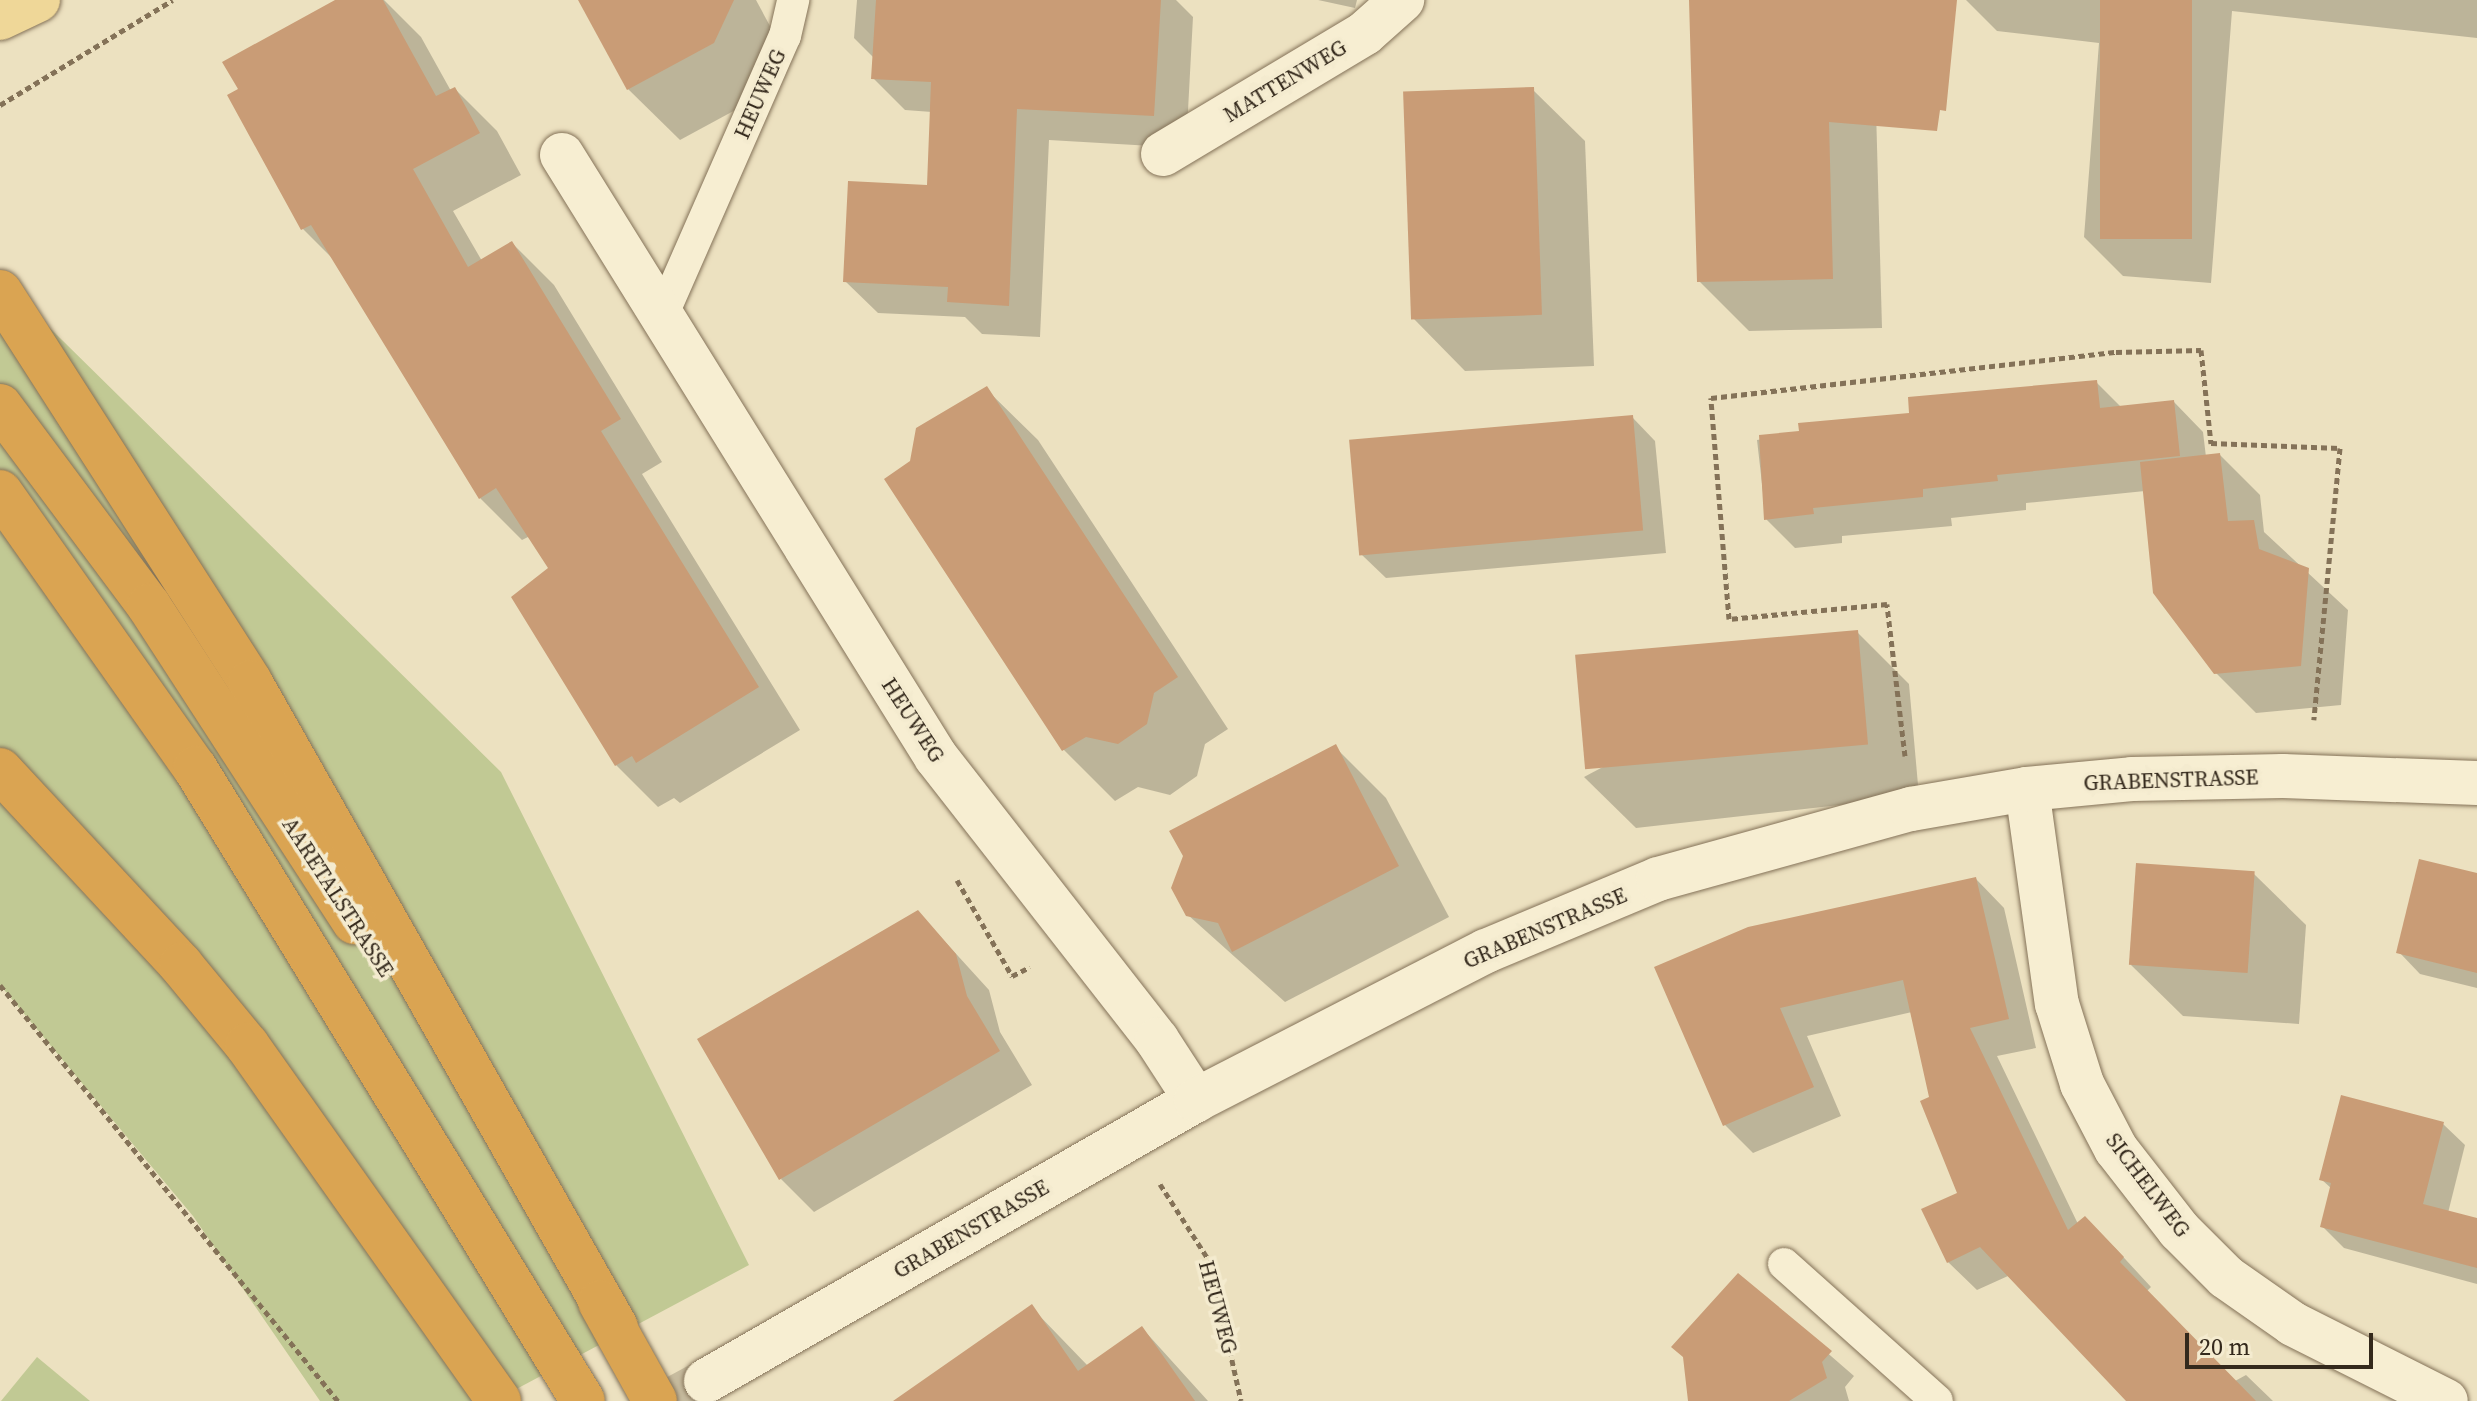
<!DOCTYPE html>
<html>
<head>
<meta charset="utf-8">
<style>
	body { margin:0 }
	#map { position:relative; width:2477px; height:1401px; overflow:hidden; background:#ece1c0; font-family:"Source Serif 4",serif }
	div>[style] { position:absolute }
	.green>* { inset:0; background:#c1c994 }
	.shadow>* { inset:0; background:#0003 }
	.building>* { inset:0; background:#c99c76; transform-origin:0 0 }
	.minor-tunnel>* { height:44px; margin-top:-22px; transform-origin:0; background:repeating-linear-gradient(90deg,#c7bc9f 0 44px,transparent 0 66px) }
	.path>* { height:5px; margin-top:-2.5px; transform-origin:0; background:repeating-linear-gradient(90deg,#847258 0 6px,transparent 0 10px) }
	.roads { filter:drop-shadow(0 0 2px #847258) drop-shadow(0 0 2px #847258) }
	.service>* { height:32px; margin:-16px; padding:0 16px; transform-origin:16px; border-radius:16px; background:#f7eed2 }
	.minor>* { height:44px; margin:-22px; padding:0 22px; transform-origin:22px; border-radius:22px; background:#f7eed2 }
	.primary>* { height:44px; margin:-22px; padding:0 22px; transform-origin:22px; border-radius:22px; background:#efd798 }
	.motorway>* { height:44px; margin:-22px; padding:0 22px; transform-origin:22px; border-radius:22px; background:#daa452 }
	span { translate:-50% -50%; white-space:nowrap; text-align:center; line-height:1.15; -webkit-text-stroke:7px #f4ebcf; paint-order:stroke }
	.street-label { font-size:22px; color:#34291c }
	.scale { position:absolute; left:2185px; top:1333px; width:188px; height:36px; box-sizing:border-box; border:4px solid #34291c; border-top:0; padding-left:10px; font-size:24px; line-height:28px; white-space:nowrap; color:#34291c; -webkit-text-stroke:6px #f4ebcf; paint-order:stroke }
</style>
</head>
<body>
<div id="map">
	<div class="green">
		<i style="clip-path:polygon(0 279px,501px 772px,749px 1265px,494px 1401px,320px 1401px,193px 1216px,0 985px)"></i>
		<i style="clip-path:polygon(37px 1357px,90px 1401px,1px 1401px)"></i>
	</div>
	<div class="shadow">
		<i style="clip-path:polygon(370px 0,384px 0,421px 37px,451px 91px,455px 89px,497px 131px,521px 175px,453px 211px,482px 261px,512px 243px,554px 285px,662px 462px,642px 474px,800px 730px,680px 803px,674px 798px,658px 807px,616px 765px,551px 569px,530px 536px,522px 540px,480px 498px,336px 262px,303px 229px,230px 96px)"></i>
		<i style="clip-path:polygon(580px 0,756px 0,784px 52px,765px 94px,680px 140px,628px 89px)"></i>
		<i style="clip-path:polygon(857px 0,1176px 0,1193px 17px,1186px 148px,1049px 140px,1040px 337px,982px 334px,965px 317px,878px 313px,845px 281px,928px 187px,932px 112px,905px 110px,873px 78px,874px 58px,854px 38px)"></i>
		<i style="clip-path:polygon(1318px 0,1357px 0,1355px 8px)"></i>
		<i style="clip-path:polygon(1691px 0,1873px 0,1882px 328px,1749px 331px,1699px 281px)"></i>
		<i style="clip-path:polygon(1966px 0,2477px 0,2477px 38px,2232px 11px,2211px 283px,2123px 276px,2084px 237px,2099px 43px,1997px 31px)"></i>
		<i style="clip-path:polygon(1533px 90px,1585px 141px,1594px 366px,1465px 371px,1414px 319px)"></i>
		<i style="clip-path:polygon(2096px 382px,2122px 408px,2174px 402px,2203px 432px,2206px 457px,2220px 455px,2260px 495px,2264px 532px,2348px 610px,2341px 705px,2256px 713px,2216px 673px,2145px 491px,2026px 503px,2026px 510px,1951px 518px,1952px 526px,1842px 536px,1842px 543px,1795px 548px,1766px 519px,1757px 440px)"></i>
		<i style="clip-path:polygon(986px 389px,1038px 440px,1228px 729px,1205px 744px,1197px 776px,1170px 795px,1138px 787px,1115px 801px,1064px 750px,887px 479px,912px 462px)"></i>
		<i style="clip-path:polygon(1632px 417px,1655px 441px,1666px 553px,1386px 578px,1362px 555px)"></i>
		<i style="clip-path:polygon(1857px 632px,1909px 684px,1919px 796px,1636px 828px,1584px 777px)"></i>
		<i style="clip-path:polygon(1335px 747px,1386px 798px,1449px 917px,1285px 1002px,1188px 915px)"></i>
		<i style="clip-path:polygon(2254px 874px,2306px 925px,2299px 1024px,2183px 1016px,2131px 965px)"></i>
		<i style="clip-path:polygon(2477px 875px,2477px 988px,2420px 974px,2399px 952px)"></i>
		<i style="clip-path:polygon(1976px 879px,2004px 908px,2036px 1048px,1997px 1056px,2078px 1224px,2114px 1247px,2151px 1287px,2147px 1291px,2235px 1381px,2246px 1375px,2273px 1401px,2130px 1401px,2008px 1276px,1977px 1290px,1948px 1262px,1960px 1194px,1912px 1012px,1807px 1036px,1841px 1116px,1753px 1153px,1724px 1124px,1657px 968px)"></i>
		<i style="clip-path:polygon(918px 912px,989px 990px,1000px 1032px,1032px 1085px,814px 1212px,781px 1179px)"></i>
		<i style="clip-path:polygon(2443px 1124px,2465px 1145px,2448px 1213px,2477px 1220px,2477px 1284px,2344px 1248px,2322px 1226px,2332px 1189px,2321px 1179px)"></i>
		<i style="clip-path:polygon(1739px 1276px,1854px 1376px,1845px 1387px,1849px 1401px,1690px 1401px)"></i>
		<i style="clip-path:polygon(1031px 1307px,1088px 1366px,1142px 1328px,1208px 1401px,929px 1401px)"></i>
	</div>
	<div class="building">
		<i style="clip-path:polygon(335px 0,383px 0,436px 96px,455px 87px,480px 133px,413px 169px,468px 267px,512px 241px,621px 419px,601px 431px,759px 687px,636px 763px,632px 756px,615px 766px,511px 597px,548px 568px,496px 488px,479px 499px,311px 225px,301px 230px,227px 95px,238px 89px,222px 62px)"></i>
		<i style="clip-path:polygon(578px 0,734px 0,714px 43px,627px 90px)"></i>
		<i style="clip-path:polygon(876px 0,1161px 0,1154px 116px,1017px 109px,1009px 306px,947px 302px,948px 287px,843px 282px,848px 181px,927px 185px,931px 82px,871px 79px)"></i>
		<i style="clip-path:polygon(1689px 0,1957px 0,1946px 111px,1940px 110px,1937px 131px,1829px 122px,1833px 279px,1697px 282px)"></i>
		<i style="left:2100px;top:0;width:92px;height:239px"></i>
		<i style="left:1534px;top:87px;width:228px;height:131px;rotate:88deg"></i>
		<i style="clip-path:polygon(2097px 380px,2100px 408px,2174px 400px,2180px 456px,1997px 475px,1998px 481px,1923px 489px,1923px 497px,1813px 508px,1814px 514px,1764px 520px,1759px 435px,1799px 431px,1798px 423px,1909px 413px,1908px 397px)"></i>
		<i style="clip-path:polygon(987px 386px,1178px 677px,1154px 693px,1147px 724px,1118px 744px,1086px 737px,1062px 751px,884px 479px,910px 461px,916px 428px)"></i>
		<i style="left:1633px;top:415px;width:116px;height:285px;rotate:85deg"></i>
		<i style="clip-path:polygon(2220px 453px,2228px 521px,2254px 520px,2259px 549px,2309px 568px,2301px 666px,2214px 674px,2153px 593px,2140px 462px)"></i>
		<i style="left:1858px;top:630px;width:115px;height:284px;rotate:85deg"></i>
		<i style="clip-path:polygon(1336px 744px,1399px 866px,1232px 952px,1218px 923px,1186px 916px,1171px 888px,1183px 856px,1169px 831px)"></i>
		<i style="clip-path:polygon(2419px 859px,2477px 873px,2477px 973px,2396px 953px)"></i>
		<i style="left:2136px;top:863px;width:119px;height:102px;rotate:4deg"></i>
		<i style="clip-path:polygon(1976px 877px,2009px 1019px,1970px 1028px,2068px 1230px,2085px 1216px,2124px 1257px,2120px 1262px,2256px 1401px,2126px 1401px,1980px 1247px,1947px 1263px,1921px 1209px,1957px 1193px,1920px 1101px,1929px 1097px,1903px 980px,1780px 1008px,1814px 1087px,1723px 1126px,1654px 967px,1748px 927px)"></i>
		<i style="clip-path:polygon(918px 910px,956px 954px,967px 996px,1000px 1051px,779px 1180px,697px 1039px)"></i>
		<i style="clip-path:polygon(2341px 1095px,2444px 1122px,2423px 1204px,2477px 1218px,2477px 1268px,2320px 1227px,2331px 1183px,2319px 1180px)"></i>
		<i style="clip-path:polygon(1738px 1273px,1832px 1351px,1822px 1362px,1827px 1378px,1789px 1401px,1688px 1401px,1683px 1357px,1671px 1347px)"></i>
		<i style="clip-path:polygon(1032px 1304px,1078px 1371px,1142px 1326px,1195px 1401px,893px 1401px)"></i>
	</div>
	<div class="minor-tunnel">
		<i style="left:669px;top:1401px;width:42px;rotate:-28.4deg"></i>
	</div>
	<div class="path">
		<i style="left:0;top:105px;width:202px;rotate:-31.3deg"></i>
		<i style="left:1905px;top:756px;width:153px;rotate:-96.8deg"></i>
		<i style="left:1887px;top:604px;width:159px;rotate:174.6deg"></i>
		<i style="left:1729px;top:619px;width:222px;rotate:-94.7deg"></i>
		<i style="left:1711px;top:398px;width:408px;rotate:-6.5deg"></i>
		<i style="left:2116px;top:352px;width:85px;rotate:-1.3deg"></i>
		<i style="left:2201px;top:350px;width:94px;rotate:83.9deg"></i>
		<i style="left:2211px;top:443px;width:129px;rotate:2.2deg"></i>
		<i style="left:2340px;top:448px;width:273px;rotate:95.5deg"></i>
		<i style="left:957px;top:880px;width:111px;rotate:60.2deg"></i>
		<i style="left:1012px;top:976px;width:20px;rotate:-27deg"></i>
		<i style="left:0;top:985px;width:536px;rotate:50.91deg"></i>
		<i style="left:1160px;top:1184px;width:93px;rotate:57.3deg"></i>
		<i style="left:1210px;top:1262px;width:142px;rotate:77.4deg"></i>
	</div>
	<div class="roads">
		<div class="service">
			<i style="left:661px;top:318px;width:308px;rotate:-66.3deg"></i>
			<i style="left:785px;top:36px;width:37px;rotate:-77deg"></i>
			<i style="left:1784px;top:1264px;width:205px;rotate:41.8deg"></i>
		</div>
		<div class="minor">
			<i style="left:1163px;top:154px;width:235px;rotate:-30.9deg"></i>
			<i style="left:1365px;top:33px;width:50px;rotate:-41.7deg"></i>
			<i style="left:562px;top:155px;width:709px;rotate:58.15deg"></i>
			<i style="left:936px;top:757px;width:359px;rotate:52deg"></i>
			<i style="left:1157px;top:1040px;width:72px;rotate:57deg"></i>
			<i style="left:2027px;top:789px;width:217px;rotate:82.1deg"></i>
			<i style="left:2057px;top:1004px;width:84px;rotate:72.6deg"></i>
			<i style="left:2082px;top:1084px;width:73px;rotate:62.4deg"></i>
			<i style="left:2116px;top:1149px;width:103px;rotate:52.1deg"></i>
			<i style="left:2179px;top:1230px;width:66px;rotate:45deg"></i>
			<i style="left:2226px;top:1277px;width:82px;rotate:35deg"></i>
			<i style="left:2293px;top:1324px;width:171px;rotate:26.7deg"></i>
			<i style="left:706px;top:1381px;width:565px;rotate:-29.83deg"></i>
			<i style="left:1196px;top:1100px;width:326px;rotate:-27.2deg"></i>
			<i style="left:1486px;top:951px;width:186px;rotate:-22.7deg"></i>
			<i style="left:1658px;top:879px;width:263px;rotate:-15.5deg"></i>
			<i style="left:1911px;top:809px;width:118px;rotate:-9.8deg"></i>
			<i style="left:2027px;top:789px;width:105px;rotate:-5.4deg"></i>
			<i style="left:2132px;top:779px;width:151px;rotate:-1.1deg"></i>
			<i style="left:2283px;top:776px;width:194px;rotate:2.1deg"></i>
		</div>
		<div class="primary">
			<i style="left:0;top:18px;width:42px;rotate:-25.3deg"></i>
		</div>
		<div class="motorway">
			<i style="left:0;top:292px;width:463px;rotate:57.3deg"></i>
			<i style="left:250px;top:682px;width:742px;rotate:60.43deg"></i>
			<i style="left:0;top:406px;width:249px;rotate:53.3deg"></i>
			<i style="left:149px;top:606px;width:377px;rotate:57deg"></i>
			<i style="left:0;top:492px;width:338px;rotate:54.8deg"></i>
			<i style="left:195px;top:768px;width:742px;rotate:58.49deg"></i>
			<i style="left:0;top:770px;width:266px;rotate:47.1deg"></i>
			<i style="left:181px;top:965px;width:104px;rotate:50.5deg"></i>
			<i style="left:247px;top:1045px;width:436px;rotate:54.7deg"></i>
			<i style="left:600px;top:1302px;width:113px;rotate:60.9deg"></i>
		</div>
	</div>
	<div class="street-label">
		<span style="left:1285px;top:81px;rotate:-31deg">MATTENWEG</span>
		<span style="left:760px;top:94px;rotate:-66deg">HEUWEG</span>
		<span style="left:913px;top:720px;rotate:57deg">HEUWEG</span>
		<span style="left:2171px;top:780px;rotate:-2deg">GRABENSTRASSE</span>
		<span style="left:338px;top:897px;rotate:57deg">AARETALSTRASSE</span>
		<span style="left:1545px;top:928px;rotate:-23deg">GRABENSTRASSE</span>
		<span style="left:2148px;top:1185px;rotate:53deg">SICHELWEG</span>
		<span style="left:971px;top:1229px;rotate:-30deg">GRABENSTRASSE</span>
		<span style="left:1218px;top:1307px;rotate:75deg">HEUWEG</span>
	</div>
	<div class="scale">20 m</div>
</div>
</body>
</html>
